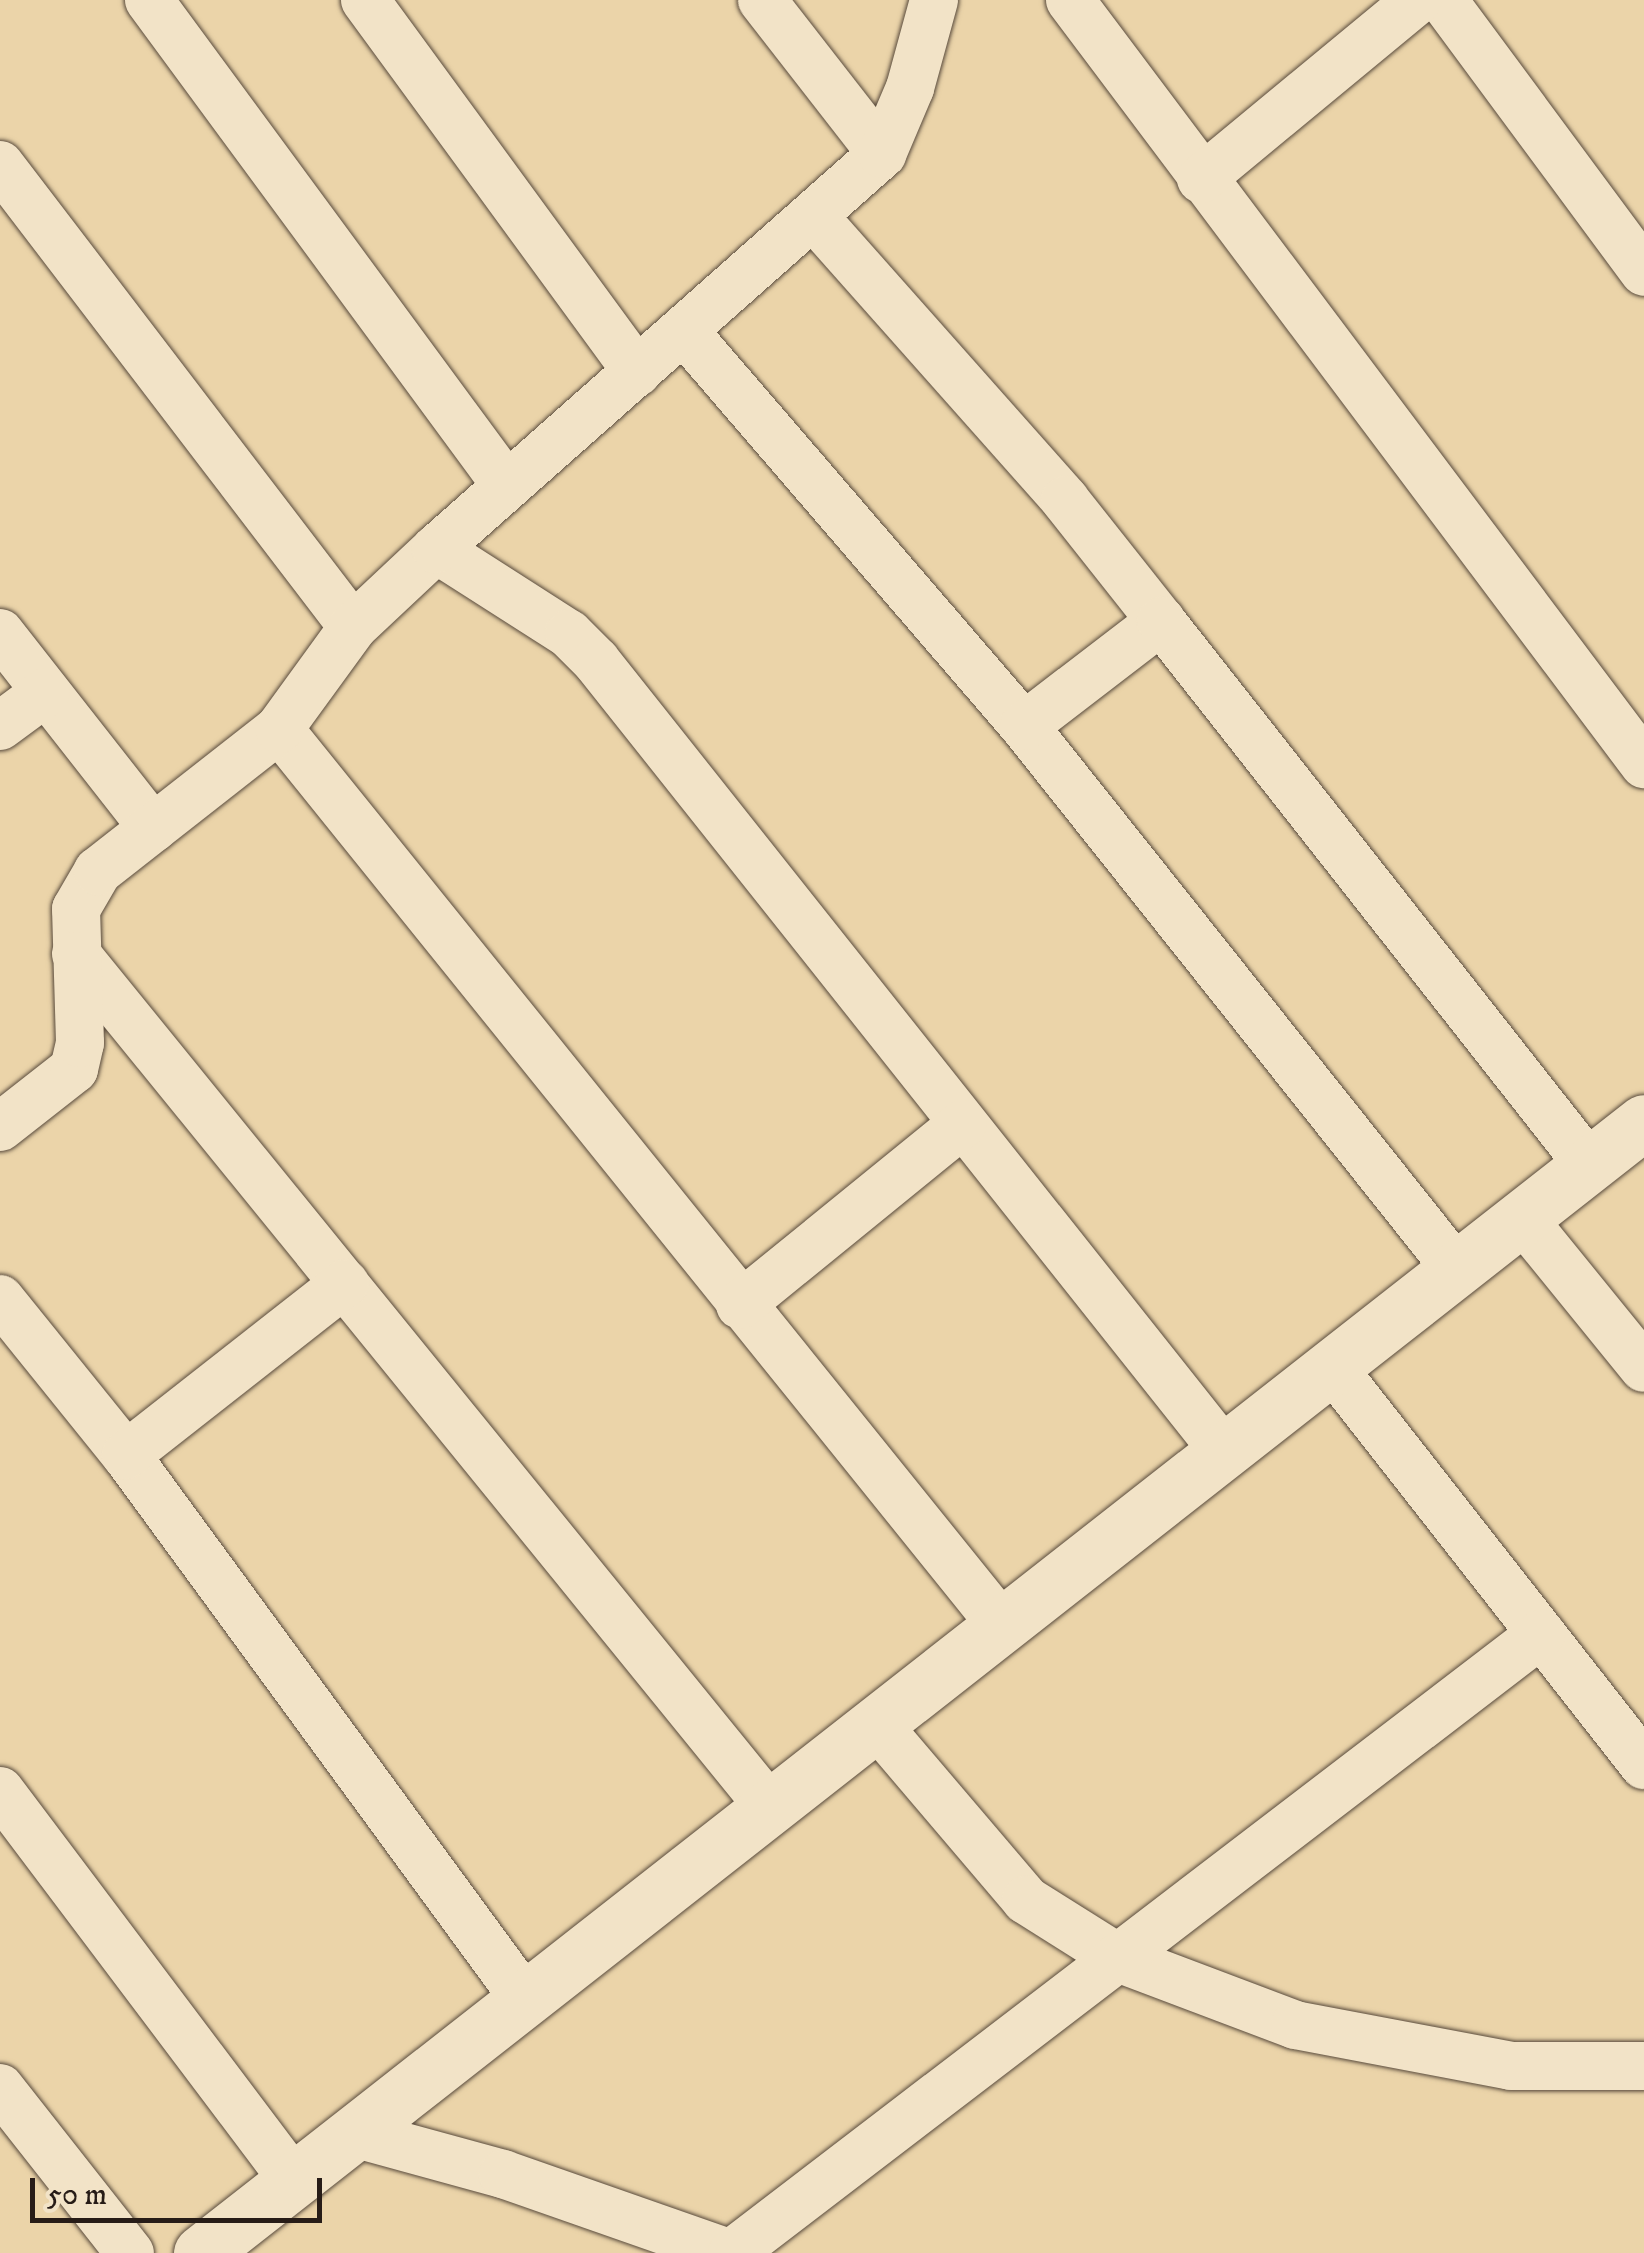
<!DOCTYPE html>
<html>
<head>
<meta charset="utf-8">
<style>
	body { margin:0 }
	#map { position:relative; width:1644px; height:2253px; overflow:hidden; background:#ebd4a9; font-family:"IM FELL DW Pica",serif }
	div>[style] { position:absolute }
	.roads { filter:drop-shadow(0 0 2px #584a3c) drop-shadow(0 0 2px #584a3c) }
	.street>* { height:48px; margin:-24px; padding:0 24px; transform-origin:24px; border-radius:24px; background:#f2e3c7 }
	.secondary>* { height:55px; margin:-27.5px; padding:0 27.5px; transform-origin:27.5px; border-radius:27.5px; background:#f2e3c7 }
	span { translate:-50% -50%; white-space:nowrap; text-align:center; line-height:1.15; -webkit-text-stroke:10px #f2e3c7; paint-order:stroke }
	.scale { position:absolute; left:30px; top:2178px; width:292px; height:45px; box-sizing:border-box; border:5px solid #271c17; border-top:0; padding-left:12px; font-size:30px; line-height:35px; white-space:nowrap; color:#271c17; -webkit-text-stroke:8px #f2e3c7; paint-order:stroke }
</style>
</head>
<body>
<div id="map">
	<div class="roads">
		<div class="street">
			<i style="left:149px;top:0;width:602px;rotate:53.64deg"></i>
			<i style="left:365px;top:0;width:461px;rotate:53.8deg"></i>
			<i style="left:762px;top:0;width:195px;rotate:52.1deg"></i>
			<i style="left:1070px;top:0;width:956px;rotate:53.08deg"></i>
			<i style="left:1443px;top:0;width:338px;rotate:53.5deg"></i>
			<i style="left:0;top:165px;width:581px;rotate:52.62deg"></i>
			<i style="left:1201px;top:179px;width:281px;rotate:-39.6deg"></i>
			<i style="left:815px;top:218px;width:377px;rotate:48.4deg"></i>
			<i style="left:1065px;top:500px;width:154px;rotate:51.6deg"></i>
			<i style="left:684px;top:331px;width:521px;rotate:49.28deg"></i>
			<i style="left:1024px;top:726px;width:695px;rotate:51.48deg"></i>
			<i style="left:436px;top:549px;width:158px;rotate:32.6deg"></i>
			<i style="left:569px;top:634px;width:38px;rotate:45deg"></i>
			<i style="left:596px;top:661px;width:1013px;rotate:51.53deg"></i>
			<i style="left:0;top:633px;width:248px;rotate:51.9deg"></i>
			<i style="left:0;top:726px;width:57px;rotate:-36.5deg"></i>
			<i style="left:1024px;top:726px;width:173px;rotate:-37.5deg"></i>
			<i style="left:1161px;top:621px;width:692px;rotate:51.81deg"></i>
			<i style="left:279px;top:729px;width:1154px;rotate:51.12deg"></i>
			<i style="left:76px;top:954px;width:1102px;rotate:50.89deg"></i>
			<i style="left:0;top:1127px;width:94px;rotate:-38.1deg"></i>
			<i style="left:74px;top:1069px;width:27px;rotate:-77deg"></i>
			<i style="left:80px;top:1043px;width:134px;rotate:-91.7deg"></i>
			<i style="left:76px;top:909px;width:44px;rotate:-59.9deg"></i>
			<i style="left:98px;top:871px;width:230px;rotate:-38.1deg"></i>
			<i style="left:279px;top:729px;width:126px;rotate:-54deg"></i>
			<i style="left:353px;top:627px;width:114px;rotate:-43.2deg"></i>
			<i style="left:436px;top:549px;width:596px;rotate:-41.53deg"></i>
			<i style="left:882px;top:154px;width:72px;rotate:-67deg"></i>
			<i style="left:910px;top:88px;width:91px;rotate:-74.7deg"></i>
			<i style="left:1522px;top:1218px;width:193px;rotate:50.9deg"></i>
			<i style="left:0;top:1299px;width:201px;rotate:51.1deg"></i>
			<i style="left:126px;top:1455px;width:677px;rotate:53.77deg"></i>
			<i style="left:740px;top:1305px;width:287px;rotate:-39.1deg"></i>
			<i style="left:1332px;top:1367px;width:506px;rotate:51.91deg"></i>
			<i style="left:126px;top:1455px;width:278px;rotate:-38.1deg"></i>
			<i style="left:878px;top:1726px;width:228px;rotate:49.6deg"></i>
			<i style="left:1026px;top:1900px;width:109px;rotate:32.2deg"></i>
			<i style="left:1118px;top:1958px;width:189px;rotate:20.7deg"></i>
			<i style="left:1295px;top:2025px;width:220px;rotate:10.7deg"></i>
			<i style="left:1511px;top:2066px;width:133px"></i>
			<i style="left:0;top:1791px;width:488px;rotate:53deg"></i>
			<i style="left:0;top:2088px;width:210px;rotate:51.8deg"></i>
			<i style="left:353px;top:2133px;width:156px;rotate:15.3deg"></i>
			<i style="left:503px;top:2174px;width:238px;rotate:19.3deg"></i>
			<i style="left:732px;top:2253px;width:1019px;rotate:-37.42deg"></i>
		</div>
		<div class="secondary">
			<i style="left:201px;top:2253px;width:1833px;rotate:-38.09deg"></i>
		</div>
	</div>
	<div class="scale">50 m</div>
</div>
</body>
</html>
